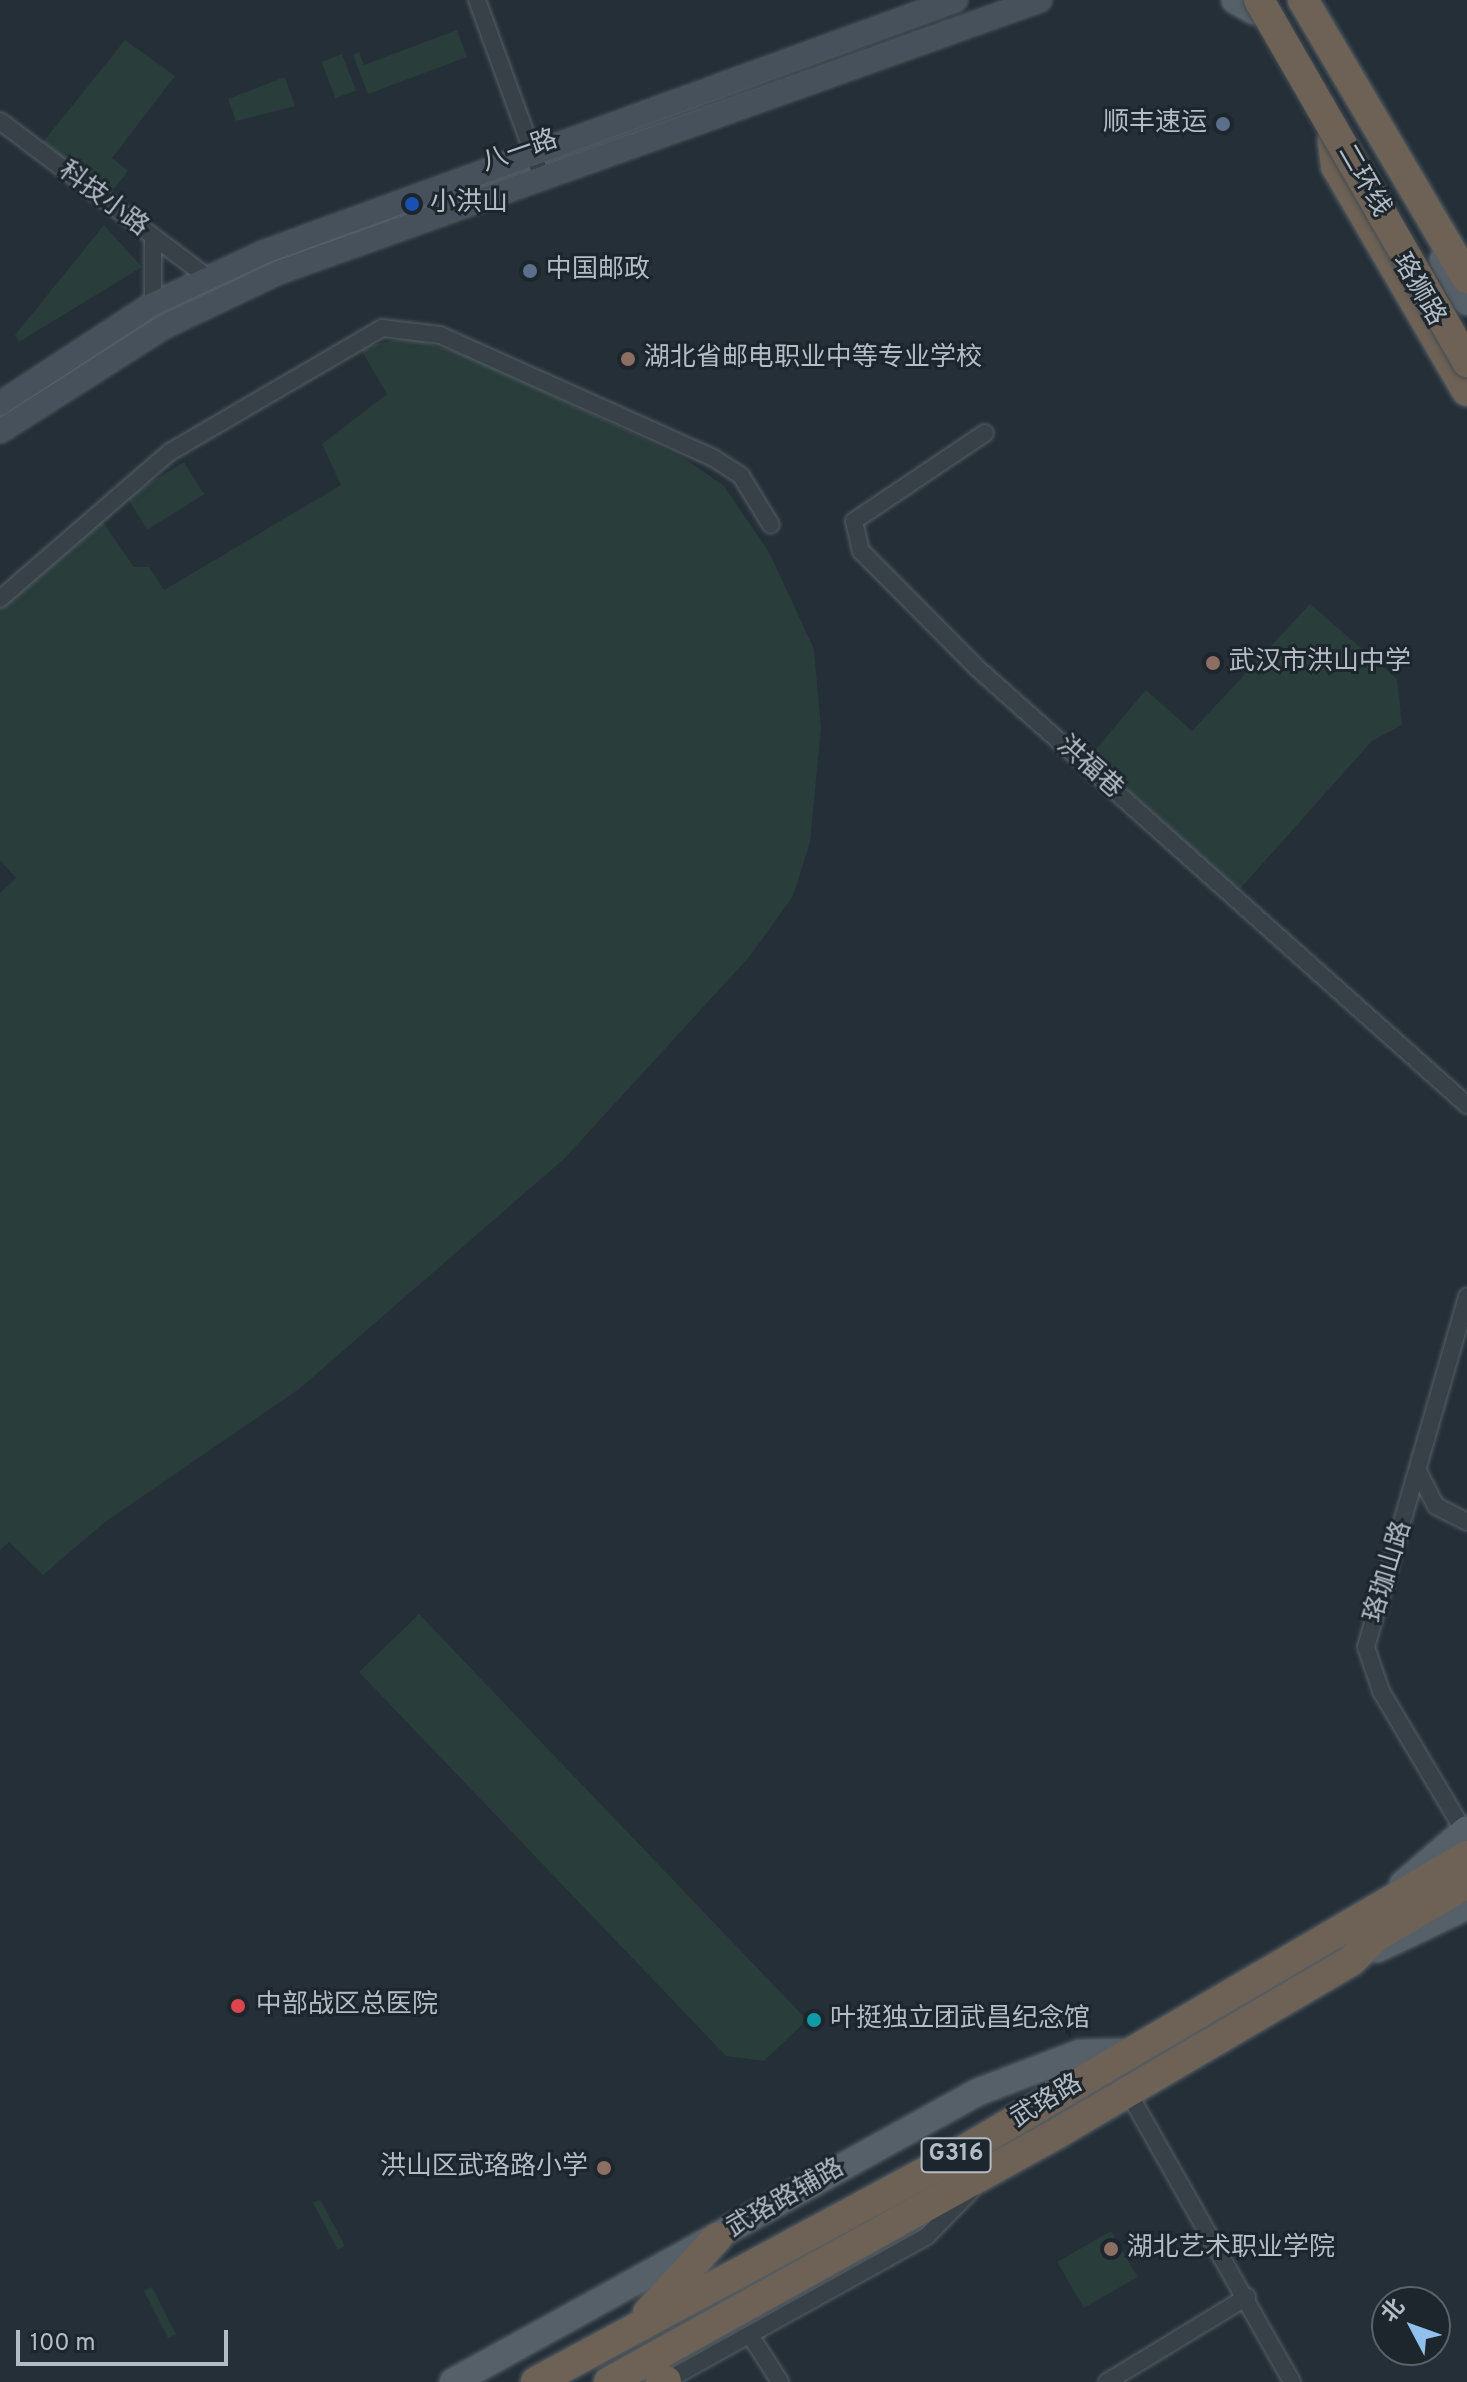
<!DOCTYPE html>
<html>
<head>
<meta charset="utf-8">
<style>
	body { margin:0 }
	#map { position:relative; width:1467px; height:2382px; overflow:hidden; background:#242f38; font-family:Overpass,"Noto Sans SC",sans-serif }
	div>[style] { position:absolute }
	.green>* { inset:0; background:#293d3b; transform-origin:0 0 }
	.roads { filter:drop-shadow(0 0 2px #565f66) drop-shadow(0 0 2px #565f66) }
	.street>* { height:16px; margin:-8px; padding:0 8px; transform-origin:8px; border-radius:8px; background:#384148 }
	.secondary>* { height:22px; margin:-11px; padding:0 11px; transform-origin:11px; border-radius:11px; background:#46515b }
	.primary>* { height:26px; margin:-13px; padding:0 13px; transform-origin:13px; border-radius:13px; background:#566068 }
	.highway>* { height:30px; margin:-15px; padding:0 15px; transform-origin:15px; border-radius:15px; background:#6e6155 }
	.bridges { filter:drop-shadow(0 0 2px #434c53) drop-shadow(0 0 2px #434c53) }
	.highway-bridge>* { height:30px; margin:-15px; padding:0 15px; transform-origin:15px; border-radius:15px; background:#6e6155 }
	.dots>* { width:22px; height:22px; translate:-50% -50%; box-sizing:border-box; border:4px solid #1d262d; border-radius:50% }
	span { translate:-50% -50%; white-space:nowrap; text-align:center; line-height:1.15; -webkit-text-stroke:6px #1d262d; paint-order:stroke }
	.shield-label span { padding:2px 6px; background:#1d262d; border:2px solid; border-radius:6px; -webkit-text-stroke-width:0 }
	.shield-label { font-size:24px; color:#b3bcc4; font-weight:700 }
	.poi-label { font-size:26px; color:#b3bcc4 }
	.right { translate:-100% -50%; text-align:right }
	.left { translate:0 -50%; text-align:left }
	.street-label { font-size:26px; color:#b3bcc4 }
	.north { position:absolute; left:1371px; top:2286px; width:80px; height:80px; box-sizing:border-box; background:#1d262d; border:2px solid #596269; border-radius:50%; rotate:311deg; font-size:22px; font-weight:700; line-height:32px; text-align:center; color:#b3bcc4 }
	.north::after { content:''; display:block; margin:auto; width:28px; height:36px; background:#90c0ec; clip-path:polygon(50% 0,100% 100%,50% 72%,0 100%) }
	.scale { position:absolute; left:16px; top:2330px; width:212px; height:36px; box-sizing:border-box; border:4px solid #b3bcc4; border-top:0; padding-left:10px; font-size:24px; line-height:28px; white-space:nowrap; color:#b3bcc4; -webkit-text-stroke:6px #1d262d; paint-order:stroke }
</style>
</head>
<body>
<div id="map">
	<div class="green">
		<i style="clip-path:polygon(457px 30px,467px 57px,368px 94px,353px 55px,359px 52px,364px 65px)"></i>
		<i style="clip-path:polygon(125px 40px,175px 76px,112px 158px,128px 171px,110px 194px,43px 142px)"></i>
		<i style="left:342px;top:54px;width:39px;height:22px;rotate:69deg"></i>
		<i style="clip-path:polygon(285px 77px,295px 106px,236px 121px,228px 99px)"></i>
		<i style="clip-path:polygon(104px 225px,142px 267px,19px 342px,15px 335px)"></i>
		<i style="clip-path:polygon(407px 337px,472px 357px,684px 458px,724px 486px,769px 552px,814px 649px,821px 728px,810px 842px,793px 896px,750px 956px,564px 1159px,299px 1389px,105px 1522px,43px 1575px,9px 1542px,0 1550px,0 893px,16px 878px,0 860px,0 608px,100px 518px,134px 567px,149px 567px,164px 590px,341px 485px,322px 444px,387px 394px,360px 348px)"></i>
		<i style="left:184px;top:462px;width:38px;height:67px;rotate:58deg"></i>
		<i style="clip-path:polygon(1310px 604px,1397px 679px,1402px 725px,1372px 741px,1239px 890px,1090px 756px,1146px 690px,1192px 731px)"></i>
		<i style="clip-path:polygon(419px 1614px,807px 2020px,764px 2061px,726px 2056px,359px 1672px)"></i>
		<i style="left:320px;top:2199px;width:53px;height:8px;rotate:62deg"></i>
		<i style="left:1111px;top:2231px;width:53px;height:62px;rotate:60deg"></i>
		<i style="left:152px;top:2287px;width:53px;height:9px;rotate:63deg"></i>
	</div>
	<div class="roads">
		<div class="street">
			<i style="left:477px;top:0;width:186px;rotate:69.9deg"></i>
			<i style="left:0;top:121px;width:259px;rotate:37deg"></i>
			<i style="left:153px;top:237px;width:67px;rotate:90deg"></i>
			<i style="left:985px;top:433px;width:158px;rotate:146.1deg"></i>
			<i style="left:854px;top:521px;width:31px;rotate:77deg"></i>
			<i style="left:861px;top:551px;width:163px;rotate:45.2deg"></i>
			<i style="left:976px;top:667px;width:658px;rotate:41.73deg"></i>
			<i style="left:0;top:599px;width:225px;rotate:-40.9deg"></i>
			<i style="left:170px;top:452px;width:246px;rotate:-30.3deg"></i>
			<i style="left:382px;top:328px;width:58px;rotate:6.9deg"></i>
			<i style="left:440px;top:335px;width:298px;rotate:24.2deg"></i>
			<i style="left:712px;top:457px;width:35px;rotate:33deg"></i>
			<i style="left:741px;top:476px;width:57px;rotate:58.5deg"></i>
			<i style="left:1419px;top:1473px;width:37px;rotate:63deg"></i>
			<i style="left:1436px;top:1506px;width:35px;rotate:27deg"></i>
			<i style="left:1464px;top:1831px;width:163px;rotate:-120.7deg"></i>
			<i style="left:1381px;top:1691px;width:46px;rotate:-108.8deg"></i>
			<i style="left:1366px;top:1647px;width:365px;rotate:-73.9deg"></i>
			<i style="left:1128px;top:2092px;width:333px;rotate:60.5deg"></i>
			<i style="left:750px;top:2335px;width:56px;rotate:57.4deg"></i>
			<i style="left:664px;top:2382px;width:301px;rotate:-29deg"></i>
			<i style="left:927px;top:2236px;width:62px;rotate:-45.7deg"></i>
			<i style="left:1107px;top:2382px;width:164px;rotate:-31.3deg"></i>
		</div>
		<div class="secondary">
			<i style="left:0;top:404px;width:183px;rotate:-33.2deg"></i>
			<i style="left:153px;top:304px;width:123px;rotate:-24.9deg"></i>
			<i style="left:265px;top:252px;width:735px;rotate:-20.06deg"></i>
			<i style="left:0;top:431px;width:193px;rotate:-32.5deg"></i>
			<i style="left:163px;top:327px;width:128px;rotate:-25.4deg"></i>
			<i style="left:279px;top:272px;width:808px;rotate:-19.67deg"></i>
		</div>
		<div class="primary">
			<i style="left:1235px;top:0;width:22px;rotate:30deg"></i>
			<i style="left:1443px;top:260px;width:48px;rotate:60.3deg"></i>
			<i style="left:1403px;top:1884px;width:84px;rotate:-40.7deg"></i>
			<i style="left:1377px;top:1949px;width:100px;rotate:-25.5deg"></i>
			<i style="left:453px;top:2382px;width:600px;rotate:-28.92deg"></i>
			<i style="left:978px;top:2092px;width:109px;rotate:-20.9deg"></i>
			<i style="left:1080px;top:2053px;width:50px;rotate:-1.1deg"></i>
		</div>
		<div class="highway">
			<i style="left:1303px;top:0;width:323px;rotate:59.5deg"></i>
			<i style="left:1333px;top:141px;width:25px;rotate:83deg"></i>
			<i style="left:1336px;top:166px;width:260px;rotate:59.8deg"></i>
			<i style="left:648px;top:2313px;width:102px;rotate:-47.4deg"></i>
			<i style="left:536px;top:2382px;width:452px;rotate:-28.3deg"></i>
			<i style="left:934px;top:2168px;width:618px;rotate:-30.34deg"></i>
			<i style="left:609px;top:2382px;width:511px;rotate:-29.02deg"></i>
			<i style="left:1056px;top:2134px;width:343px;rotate:-30.4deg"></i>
			<i style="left:1352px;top:1960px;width:35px;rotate:-44deg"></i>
			<i style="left:1377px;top:1936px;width:104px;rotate:-30.5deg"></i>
			<i style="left:661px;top:2382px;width:5px;rotate:-11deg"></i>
		</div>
	</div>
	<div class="bridges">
		<div class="highway-bridge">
			<i style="left:1259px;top:0;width:418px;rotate:60.1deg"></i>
		</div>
	</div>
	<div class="dots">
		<i style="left:1223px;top:124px;background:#5c6f8a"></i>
		<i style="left:412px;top:204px;background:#1a4fb4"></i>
		<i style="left:530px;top:271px;background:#5c6f8a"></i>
		<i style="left:628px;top:359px;background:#8d6e63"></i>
		<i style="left:1213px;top:663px;background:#8d6e63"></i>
		<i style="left:238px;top:2006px;background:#e0444e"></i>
		<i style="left:814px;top:2020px;background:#0f9aa8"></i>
		<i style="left:604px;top:2168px;background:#8d6e63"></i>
		<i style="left:1111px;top:2249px;background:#8d6e63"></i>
	</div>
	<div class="shield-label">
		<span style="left:956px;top:2155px">G316</span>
	</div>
	<div class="poi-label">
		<span class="right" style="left:1207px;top:124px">顺丰速运</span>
		<span class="left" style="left:430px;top:204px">小洪山</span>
		<span class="left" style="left:546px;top:271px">中国邮政</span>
		<span class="left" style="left:644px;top:359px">湖北省邮电职业中等专业学校</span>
		<span class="left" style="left:1229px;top:663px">武汉市洪山中学</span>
		<span class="left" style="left:256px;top:2006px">中部战区总医院</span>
		<span class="left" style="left:830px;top:2020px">叶挺独立团武昌纪念馆</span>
		<span class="right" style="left:588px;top:2168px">洪山区武珞路小学</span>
		<span class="left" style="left:1127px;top:2249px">湖北艺术职业学院</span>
	</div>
	<div class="street-label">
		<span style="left:520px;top:152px;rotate:-19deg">八一路</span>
		<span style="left:1363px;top:181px;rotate:60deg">二环线</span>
		<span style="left:103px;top:200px;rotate:37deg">科技小路</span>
		<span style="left:1418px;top:290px;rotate:60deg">珞狮路</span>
		<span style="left:1089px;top:768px;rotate:42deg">洪福巷</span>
		<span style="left:1389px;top:1572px;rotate:-73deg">珞珈山路</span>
		<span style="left:1047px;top:2102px;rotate:-31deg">武珞路</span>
		<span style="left:786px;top:2199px;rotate:-30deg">武珞路辅路</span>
	</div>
	<div class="north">北</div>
	<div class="scale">100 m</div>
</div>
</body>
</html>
